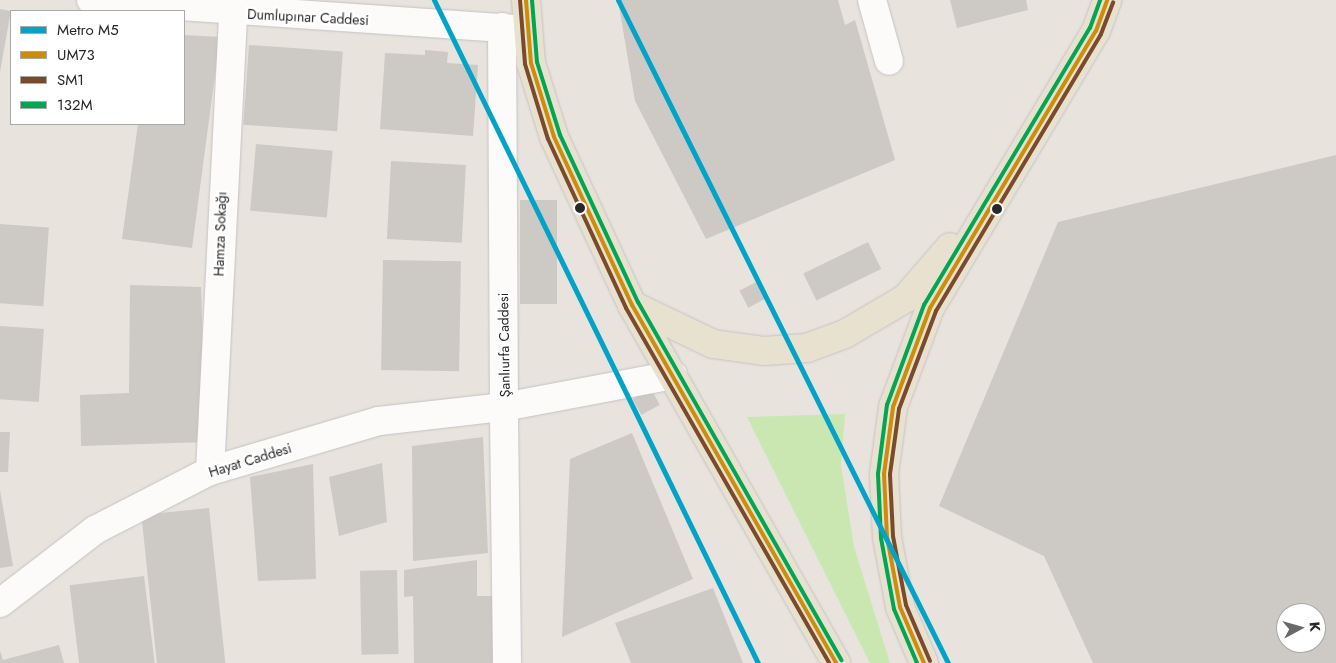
<!DOCTYPE html>
<html>
<head>
<meta charset="utf-8">
<style>
	body { margin:0 }
	#map { position:relative; width:1336px; height:663px; overflow:hidden; background:#e8e3dd; font-family:Jost,sans-serif }
	div>[style] { position:absolute }
	.green>* { inset:0; background:#cae7b2 }
	.building>* { inset:0; background:#cdc9c4; transform-origin:0 0 }
	.roads { filter:drop-shadow(0 0 1px #c4c3c4) drop-shadow(0 0 1px #c4c3c4) }
	.street>* { height:28px; margin:-14px; padding:0 14px; transform-origin:14px; border-radius:14px; background:#fcfbfa }
	.secondary>* { height:28px; margin:-14px; padding:0 14px; transform-origin:14px; border-radius:14px; background:#fcfbfa }
	.primary>* { height:28px; margin:-14px; padding:0 14px; transform-origin:14px; border-radius:14px; background:#e8e1d0 }
	.bus-1>* { height:4px; margin:-2px; padding:0 2px; transform-origin:2px; border-radius:2px; background:#ce8d08 }
	.bus-2>* { height:4px; margin:-2px; padding:0 2px; transform-origin:2px; border-radius:2px; background:#7a4b2a }
	.bus-3>* { height:4px; margin:-2px; padding:0 2px; transform-origin:2px; border-radius:2px; background:#00a651 }
	.metro-1>* { height:5px; margin:-2.5px; padding:0 2.5px; transform-origin:2.5px; border-radius:2.5px; background:#02a3c6 }
	.dots>* { width:14px; height:14px; translate:-50% -50%; box-sizing:border-box; border:2px solid #fff; border-radius:50% }
	span { translate:-50% -50%; white-space:nowrap; text-align:center; line-height:1.15; -webkit-text-stroke:5px #fff; paint-order:stroke }
	.street-label { font-size:14px; color:#282828 }
	.legend { position:absolute; left:10px; top:10px; width:175px; height:115px; box-sizing:border-box; background:#fff; border:1px solid #a9a9a9; margin:0; padding:6px 9px; list-style:none; font-size:15px; color:#282828 }
	.legend li { display:flex; align-items:center; gap:10px; height:25px }
	.legend b { width:25px; border:1px solid #a9a9a9 }
	.north { position:absolute; left:1276px; top:603px; width:50px; height:50px; box-sizing:border-box; background:#fff; border:1px solid #a9a9a9; border-radius:50%; rotate:84deg; font-size:14px; font-weight:700; line-height:20px; text-align:center; color:#282828 }
	.north::after { content:''; display:block; margin:auto; width:18px; height:22px; background:#6b6967; clip-path:polygon(50% 0,100% 100%,50% 72%,0 100%) }
</style>
</head>
<body>
<div id="map">
	<div class="green">
		<i style="clip-path:polygon(845px 414px,841px 465px,854px 547px,890px 663px,870px 663px,747px 417px)"></i>
	</div>
	<div class="building">
		<i style="clip-path:polygon(618px 0,838px 0,845px 25px,855px 20px,895px 160px,706px 239px,635px 101px)"></i>
		<i style="clip-path:polygon(950px 0,1026px 0,1028px 10px,957px 28px)"></i>
		<i style="left:0;top:9px;width:11px;height:101px;rotate:10deg"></i>
		<i style="clip-path:polygon(184px 35px,220px 37px,192px 248px,122px 239px,138px 124px,184px 124px)"></i>
		<i style="left:249px;top:45px;width:94px;height:80px;rotate:4deg"></i>
		<i style="clip-path:polygon(425px 50px,448px 52px,447px 63px,478px 65px,473px 136px,380px 129px,385px 53px,425px 55px)"></i>
		<i style="left:256px;top:144px;width:77px;height:67px;rotate:5deg"></i>
		<i style="clip-path:polygon(evenodd,1336px 155px,1336px 663px,1093px 663px,1044px 556px,939px 506px,1058px 222px,1336px 155px,1286px 613px,1316px 613px,1316px 643px,1286px 643px,1286px 613px)"></i>
		<i style="left:391px;top:161px;width:75px;height:78px;rotate:3deg"></i>
		<i style="left:520px;top:200px;width:37px;height:104px"></i>
		<i style="left:0;top:224px;width:49px;height:79px;rotate:4deg"></i>
		<i style="left:868px;top:242px;width:30px;height:72px;rotate:64deg"></i>
		<i style="left:383px;top:260px;width:78px;height:110px;rotate:1deg"></i>
		<i style="left:758px;top:281px;width:19px;height:21px;rotate:62deg"></i>
		<i style="clip-path:polygon(130px 285px,201px 287px,206px 442px,81px 446px,80px 395px,129px 393px)"></i>
		<i style="left:0;top:326px;width:44px;height:73px;rotate:4deg"></i>
		<i style="left:651px;top:389px;width:18px;height:21px;rotate:61deg"></i>
		<i style="clip-path:polygon(0 432px,10px 432px,8px 472px,0 472px)"></i>
		<i style="clip-path:polygon(632px 433px,693px 579px,562px 637px,570px 459px)"></i>
		<i style="clip-path:polygon(483px 437px,488px 553px,413px 561px,412px 446px)"></i>
		<i style="clip-path:polygon(382px 463px,387px 522px,339px 536px,329px 477px)"></i>
		<i style="clip-path:polygon(313px 464px,316px 579px,258px 581px,250px 477px)"></i>
		<i style="clip-path:polygon(0 490px,13px 566px,0 568px)"></i>
		<i style="left:209px;top:508px;width:156px;height:68px;rotate:84deg"></i>
		<i style="clip-path:polygon(477px 560px,477px 596px,493px 596px,493px 663px,414px 663px,413px 596px,404px 597px,404px 570px)"></i>
		<i style="left:397px;top:570px;width:84px;height:37px;rotate:89deg"></i>
		<i style="left:144px;top:576px;width:88px;height:75px;rotate:83deg"></i>
		<i style="clip-path:polygon(713px 588px,743px 663px,631px 663px,615px 623px)"></i>
		<i style="clip-path:polygon(59px 645px,64px 663px,0 663px,0 651px,3px 660px)"></i>
	</div>
	<div class="roads">
		<div class="street">
			<i style="left:91px;top:0;width:429px;rotate:3.9deg"></i>
			<i style="left:872px;top:0;width:63px;rotate:74.4deg"></i>
			<i style="left:210px;top:471px;width:459px;rotate:-87.1deg"></i>
			<i style="left:233px;top:13px;width:16px;rotate:-128deg"></i>
			<i style="left:0;top:603px;width:120px;rotate:-37.5deg"></i>
			<i style="left:95px;top:530px;width:129px;rotate:-27.2deg"></i>
			<i style="left:210px;top:471px;width:176px;rotate:-16.5deg"></i>
			<i style="left:379px;top:421px;width:126px;rotate:-6.4deg"></i>
			<i style="left:504px;top:407px;width:380px;rotate:-90.3deg"></i>
		</div>
		<div class="secondary">
			<i style="left:507px;top:663px;width:256px;rotate:-90.7deg"></i>
			<i style="left:504px;top:407px;width:172px;rotate:-10.7deg"></i>
		</div>
		<div class="primary">
			<i style="left:526px;top:0;width:63px;rotate:85.5deg"></i>
			<i style="left:531px;top:63px;width:77px;rotate:72.7deg"></i>
			<i style="left:554px;top:137px;width:185px;rotate:65.1deg"></i>
			<i style="left:632px;top:305px;width:412px;rotate:60.3deg"></i>
			<i style="left:634px;top:306px;width:88px;rotate:25.7deg"></i>
			<i style="left:713px;top:344px;width:51px;rotate:7.8deg"></i>
			<i style="left:764px;top:351px;width:43px;rotate:-4deg"></i>
			<i style="left:807px;top:348px;width:40px;rotate:-20.2deg"></i>
			<i style="left:845px;top:334px;width:71px;rotate:-30.5deg"></i>
			<i style="left:906px;top:298px;width:67px;rotate:-49.2deg"></i>
			<i style="left:924px;top:663px;width:61px;rotate:-113.2deg"></i>
			<i style="left:900px;top:607px;width:71px;rotate:-100.5deg"></i>
			<i style="left:887px;top:537px;width:63px;rotate:-92.7deg"></i>
			<i style="left:884px;top:474px;width:68px;rotate:-82.3deg"></i>
			<i style="left:893px;top:407px;width:106px;rotate:-69.5deg"></i>
			<i style="left:930px;top:308px;width:323px;rotate:-59.1deg"></i>
			<i style="left:1096px;top:31px;width:33px;rotate:-70deg"></i>
		</div>
	</div>
	<div class="bus-1">
		<i style="left:526px;top:0;width:63px;rotate:85.5deg"></i>
		<i style="left:531px;top:63px;width:77px;rotate:72.7deg"></i>
		<i style="left:554px;top:137px;width:185px;rotate:65.1deg"></i>
		<i style="left:632px;top:305px;width:412px;rotate:60.3deg"></i>
		<i style="left:924px;top:663px;width:61px;rotate:-113.2deg"></i>
		<i style="left:900px;top:607px;width:71px;rotate:-100.5deg"></i>
		<i style="left:887px;top:537px;width:63px;rotate:-92.7deg"></i>
		<i style="left:884px;top:474px;width:68px;rotate:-82.3deg"></i>
		<i style="left:893px;top:407px;width:106px;rotate:-69.5deg"></i>
		<i style="left:930px;top:308px;width:323px;rotate:-59.1deg"></i>
		<i style="left:1096px;top:31px;width:33px;rotate:-70deg"></i>
	</div>
	<div class="bus-2">
		<i style="left:520px;top:0;width:64px;rotate:85.5deg"></i>
		<i style="left:525px;top:64px;width:78px;rotate:73deg"></i>
		<i style="left:548px;top:139px;width:186px;rotate:65.2deg"></i>
		<i style="left:626px;top:308px;width:409px;rotate:60.2deg"></i>
		<i style="left:930px;top:661px;width:61px;rotate:-113.2deg"></i>
		<i style="left:906px;top:605px;width:70px;rotate:-100.7deg"></i>
		<i style="left:893px;top:536px;width:62px;rotate:-92.8deg"></i>
		<i style="left:890px;top:474px;width:66px;rotate:-82.1deg"></i>
		<i style="left:899px;top:409px;width:105px;rotate:-69.3deg"></i>
		<i style="left:936px;top:311px;width:322px;rotate:-59.2deg"></i>
		<i style="left:1101px;top:34px;width:34px;rotate:-69deg"></i>
	</div>
	<div class="bus-3">
		<i style="left:532px;top:0;width:62px;rotate:85.4deg"></i>
		<i style="left:537px;top:62px;width:77px;rotate:72.5deg"></i>
		<i style="left:560px;top:135px;width:184px;rotate:65deg"></i>
		<i style="left:638px;top:302px;width:412px;rotate:60.4deg"></i>
		<i style="left:917px;top:663px;width:59px;rotate:-113.1deg"></i>
		<i style="left:894px;top:609px;width:72px;rotate:-100.4deg"></i>
		<i style="left:881px;top:538px;width:64px;rotate:-92.7deg"></i>
		<i style="left:878px;top:474px;width:70px;rotate:-82.6deg"></i>
		<i style="left:887px;top:405px;width:107px;rotate:-69.7deg"></i>
		<i style="left:924px;top:305px;width:323px;rotate:-59.1deg"></i>
		<i style="left:1090px;top:28px;width:30px;rotate:-70deg"></i>
	</div>
	<div class="metro-1">
		<i style="left:434px;top:0;width:738px;rotate:63.96deg"></i>
		<i style="left:618px;top:0;width:741px;rotate:63.54deg"></i>
	</div>
	<div class="dots">
		<i style="left:580px;top:208px;background:#282828"></i>
		<i style="left:997px;top:209px;background:#282828"></i>
	</div>
	<div class="street-label">
		<span style="left:308px;top:17px;rotate:3deg">Dumlupınar Caddesi</span>
		<span style="left:220px;top:234px;rotate:-88deg">Hamza Sokağı</span>
		<span style="left:504px;top:345px;rotate:-91deg">Şanlıurfa Caddesi</span>
		<span style="left:250px;top:460px;rotate:-17deg">Hayat Caddesi</span>
	</div>
	<ul class="legend">
	<li><b style="height:6px;background:#02a3c6"></b>Metro M5</li>
	<li><b style="height:6px;background:#ce8d08"></b>UM73</li>
	<li><b style="height:6px;background:#7a4b2a"></b>SM1</li>
	<li><b style="height:6px;background:#00a651"></b>132M</li>
	</ul>
	<div class="north">K</div>
</div>
</body>
</html>
